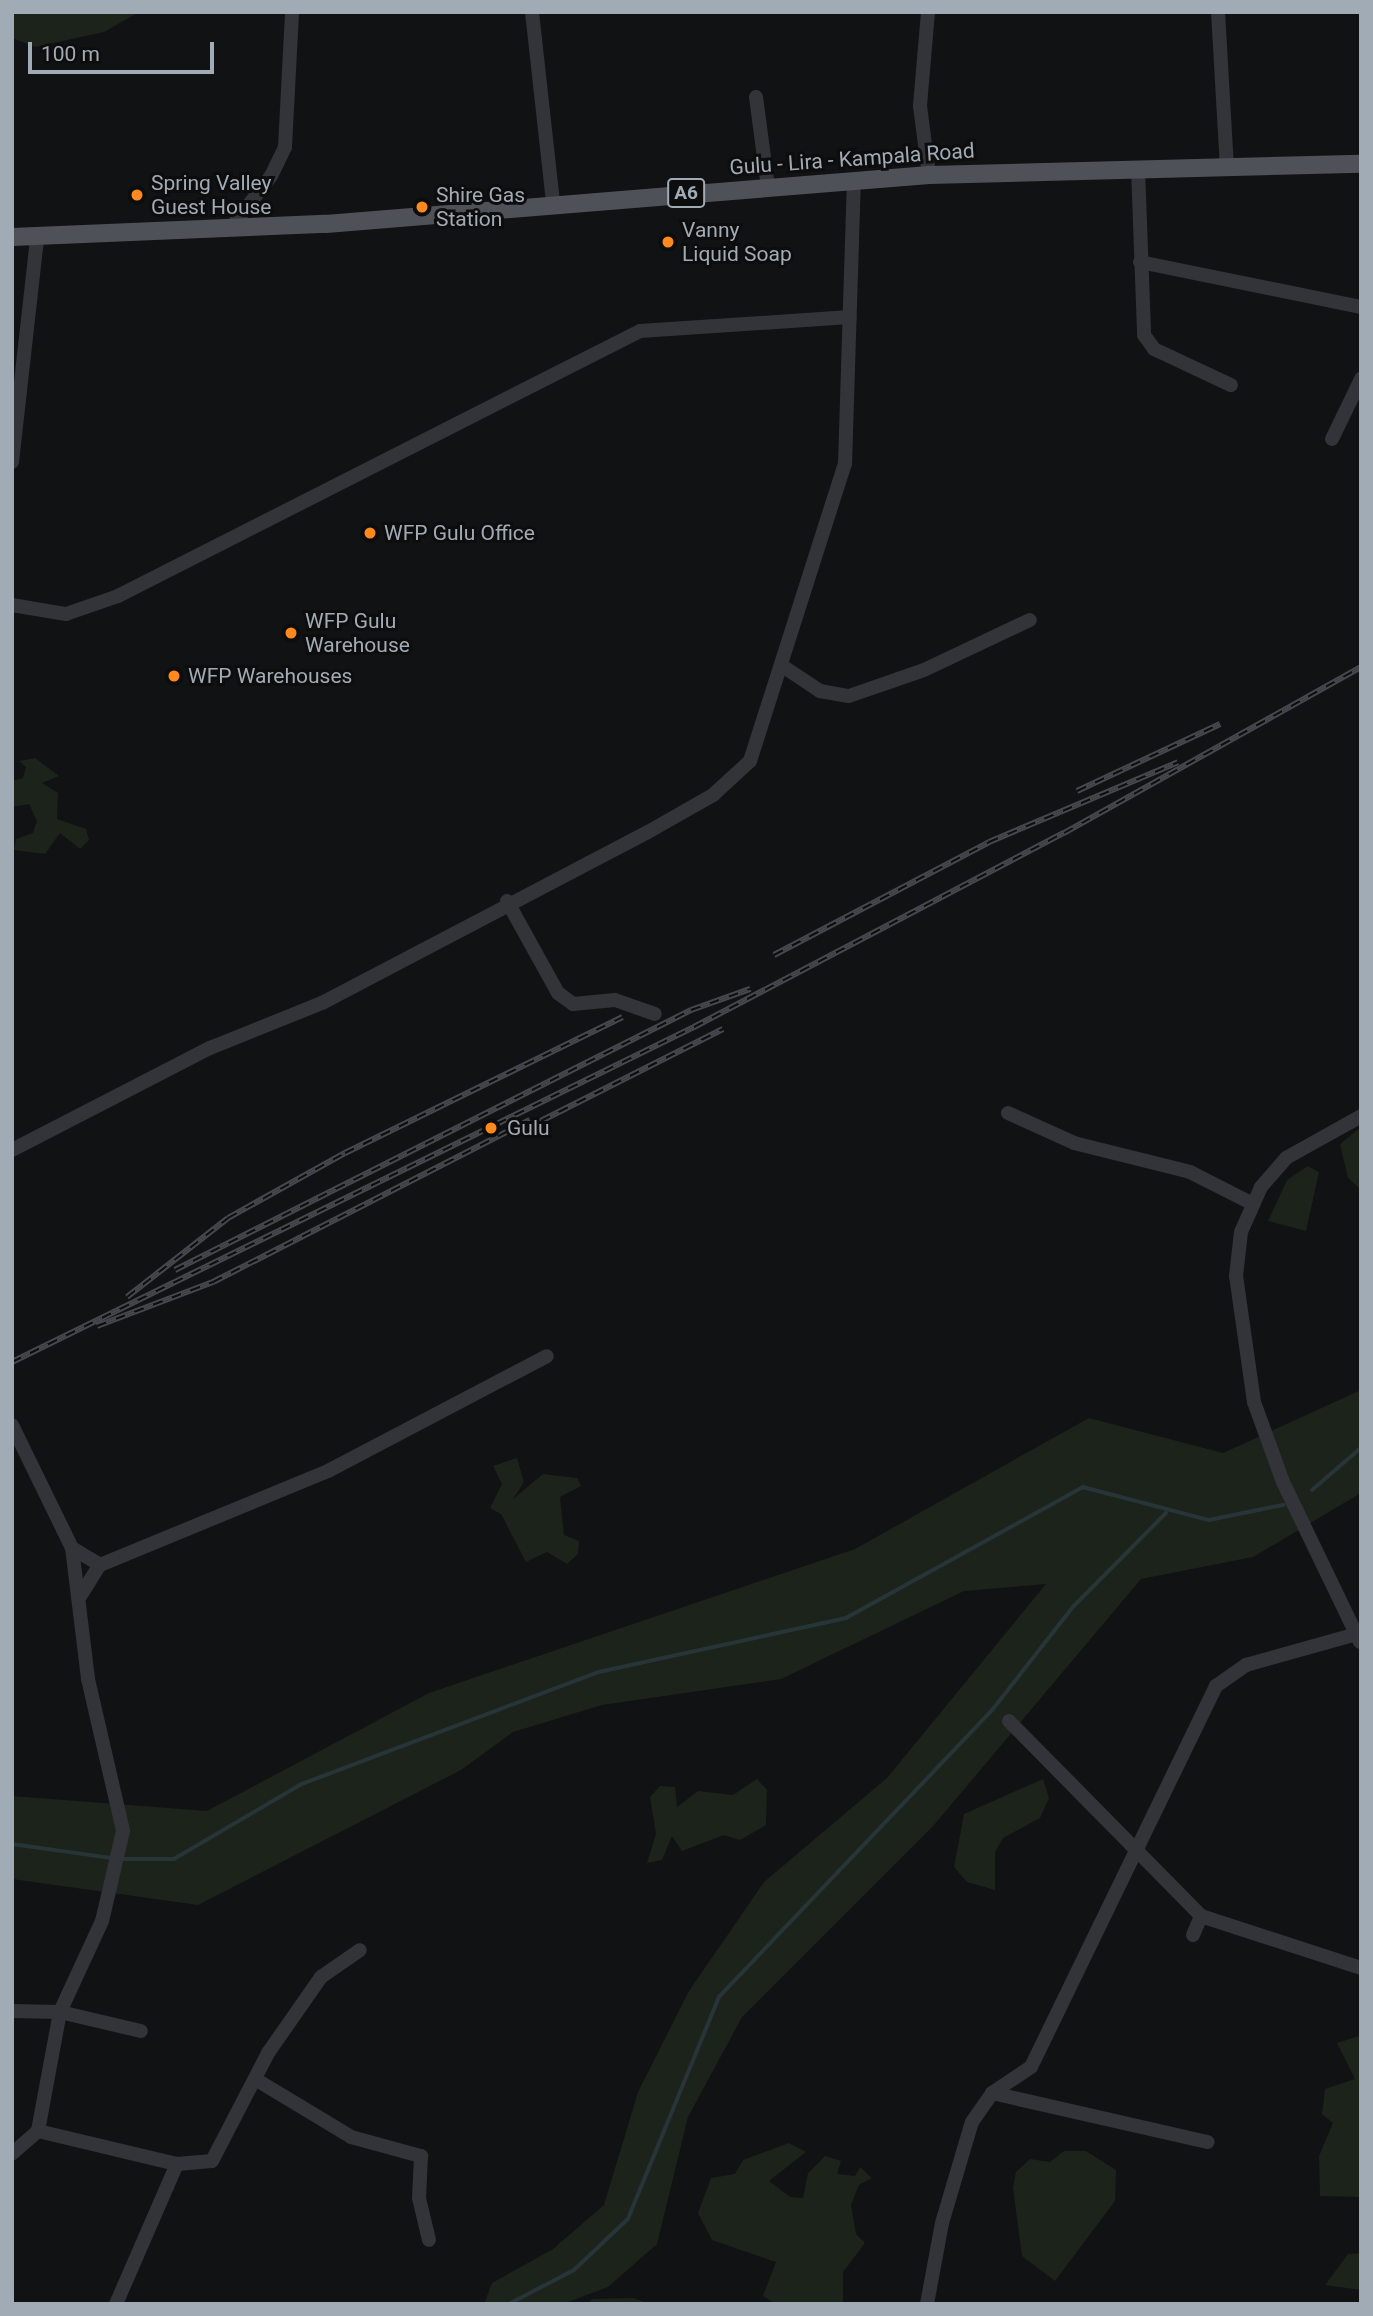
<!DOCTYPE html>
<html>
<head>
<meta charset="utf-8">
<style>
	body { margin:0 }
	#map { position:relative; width:1373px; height:2316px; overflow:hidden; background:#111213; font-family:Roboto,sans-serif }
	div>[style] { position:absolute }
	.green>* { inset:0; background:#1c231b }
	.stream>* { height:3.5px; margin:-1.75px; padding:0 1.75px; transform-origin:1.75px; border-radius:1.75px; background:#273438 }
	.minor>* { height:14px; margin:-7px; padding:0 7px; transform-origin:7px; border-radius:7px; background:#323439 }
	.major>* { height:18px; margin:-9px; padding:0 9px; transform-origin:9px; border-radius:9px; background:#4e5258 }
	.rail>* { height:6px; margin-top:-3px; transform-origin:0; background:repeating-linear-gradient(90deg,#0d0d0e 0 10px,#45494e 0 20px); box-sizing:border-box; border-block:2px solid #45494e }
	.dots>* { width:19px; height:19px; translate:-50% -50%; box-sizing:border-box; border:4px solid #0d0d0e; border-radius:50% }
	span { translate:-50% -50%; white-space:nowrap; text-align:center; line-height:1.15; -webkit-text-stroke:6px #0d0d0e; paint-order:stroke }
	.shield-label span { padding:2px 5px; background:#0d0d0e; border:2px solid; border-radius:5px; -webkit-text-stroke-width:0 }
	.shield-label { font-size:19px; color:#a1abb5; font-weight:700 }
	.street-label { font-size:21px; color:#a1abb5 }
	.poi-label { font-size:21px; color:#a1abb5 }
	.left { translate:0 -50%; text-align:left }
	.frame { position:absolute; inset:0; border:14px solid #a1abb5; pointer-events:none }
	.scale { position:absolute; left:28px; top:42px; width:186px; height:32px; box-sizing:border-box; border:4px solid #a1abb5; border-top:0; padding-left:9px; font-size:21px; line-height:24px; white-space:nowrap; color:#a1abb5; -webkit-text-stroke:5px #0d0d0e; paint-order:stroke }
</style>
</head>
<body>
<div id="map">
	<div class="green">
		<i style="clip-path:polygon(12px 12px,139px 12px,104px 32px,35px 47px,12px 38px)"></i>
		<i style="clip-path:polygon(35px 758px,59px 776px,42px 783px,58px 793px,57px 819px,86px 829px,89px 840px,80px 849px,60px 833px,45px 854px,14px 850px,16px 839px,33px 833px,37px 821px,29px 804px,12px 807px,12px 781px,23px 778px,26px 767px,19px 761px)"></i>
		<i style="clip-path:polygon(1361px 1127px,1361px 1190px,1348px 1178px,1340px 1144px)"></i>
		<i style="clip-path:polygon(1308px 1166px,1319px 1172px,1306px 1231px,1268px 1221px,1287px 1180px)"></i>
		<i style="clip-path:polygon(1361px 1390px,1361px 1493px,1253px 1557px,1141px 1579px,934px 1825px,742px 2017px,688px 2117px,657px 2244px,608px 2287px,563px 2304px,484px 2304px,492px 2283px,553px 2249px,604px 2205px,638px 2092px,689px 1991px,764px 1882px,887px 1778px,1046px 1584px,964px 1591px,781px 1679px,602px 1705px,513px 1732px,461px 1770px,198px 1905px,12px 1879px,12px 1796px,207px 1811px,429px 1693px,855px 1549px,1089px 1418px,1223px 1453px)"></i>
		<i style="clip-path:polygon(517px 1458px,524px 1482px,513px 1499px,543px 1474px,577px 1478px,581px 1486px,560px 1497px,564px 1535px,579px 1541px,578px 1554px,567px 1564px,547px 1552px,526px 1562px,501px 1514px,490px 1508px,502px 1484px,493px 1466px)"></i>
		<i style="clip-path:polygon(757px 1779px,767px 1790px,766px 1825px,740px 1840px,724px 1835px,682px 1851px,672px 1836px,662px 1860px,647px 1863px,656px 1834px,650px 1797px,660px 1786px,675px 1787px,677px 1807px,698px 1791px,733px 1795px)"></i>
		<i style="clip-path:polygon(1043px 1779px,1049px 1798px,1040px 1818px,1003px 1838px,995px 1852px,995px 1890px,967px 1882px,954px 1867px,964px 1814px)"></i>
		<i style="clip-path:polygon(1359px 2036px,1361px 2197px,1320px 2196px,1319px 2156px,1333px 2123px,1322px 2114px,1325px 2089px,1355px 2079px,1337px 2043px)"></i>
		<i style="clip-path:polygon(789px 2143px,806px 2152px,769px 2181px,790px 2197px,803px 2198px,808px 2173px,825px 2156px,841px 2161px,837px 2174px,855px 2176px,860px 2167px,872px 2178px,859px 2185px,851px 2205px,856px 2234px,865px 2243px,843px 2272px,843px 2304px,776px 2304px,763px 2296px,776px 2262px,712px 2240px,698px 2213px,711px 2178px,735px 2174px,743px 2160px)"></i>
		<i style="clip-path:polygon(1064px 2151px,1086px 2151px,1116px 2170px,1115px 2201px,1055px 2281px,1022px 2256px,1013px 2188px,1016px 2172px,1030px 2159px,1050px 2162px)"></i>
		<i style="clip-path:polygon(1361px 2253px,1361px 2290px,1325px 2285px,1348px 2254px)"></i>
		<i style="clip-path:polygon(633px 2298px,650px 2304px,587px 2304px,592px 2299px)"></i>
	</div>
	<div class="stream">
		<i style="left:1312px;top:1490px;width:65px;rotate:-40.6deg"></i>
		<i style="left:12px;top:1844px;width:101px;rotate:8deg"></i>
		<i style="left:120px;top:1859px;width:54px"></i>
		<i style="left:174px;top:1859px;width:148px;rotate:-30.4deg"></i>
		<i style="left:302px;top:1784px;width:317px;rotate:-20.7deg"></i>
		<i style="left:599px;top:1672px;width:253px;rotate:-12.3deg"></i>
		<i style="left:846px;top:1618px;width:271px;rotate:-28.9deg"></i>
		<i style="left:1083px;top:1487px;width:130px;rotate:14.7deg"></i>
		<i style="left:1209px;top:1520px;width:76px;rotate:-11.5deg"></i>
		<i style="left:509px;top:2304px;width:73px;rotate:-27.6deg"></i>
		<i style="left:574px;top:2270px;width:74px;rotate:-43.4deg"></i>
		<i style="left:628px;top:2219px;width:240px;rotate:-67.7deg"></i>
		<i style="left:719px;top:1997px;width:398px;rotate:-46.4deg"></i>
		<i style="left:993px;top:1709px;width:130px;rotate:-51.9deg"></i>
		<i style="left:1073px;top:1607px;width:132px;rotate:-45.3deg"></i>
	</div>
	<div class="minor">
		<i style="left:532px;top:12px;width:191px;rotate:83.7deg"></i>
		<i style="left:928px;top:12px;width:94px;rotate:94.9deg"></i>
		<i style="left:920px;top:106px;width:70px;rotate:82.6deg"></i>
		<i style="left:1218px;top:12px;width:154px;rotate:86.7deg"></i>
		<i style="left:756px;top:97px;width:91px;rotate:82.4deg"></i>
		<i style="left:1138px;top:168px;width:167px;rotate:87.9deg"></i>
		<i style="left:1144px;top:335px;width:17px;rotate:54deg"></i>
		<i style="left:1154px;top:349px;width:85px;rotate:25.1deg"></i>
		<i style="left:230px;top:229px;width:67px;rotate:-52.3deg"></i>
		<i style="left:271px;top:176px;width:32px;rotate:-64deg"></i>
		<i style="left:285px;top:147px;width:135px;rotate:-87deg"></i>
		<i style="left:1140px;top:262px;width:226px;rotate:11.5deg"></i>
		<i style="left:1332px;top:439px;width:67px;rotate:-64.2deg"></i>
		<i style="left:12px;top:462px;width:225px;rotate:-83.6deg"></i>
		<i style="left:12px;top:605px;width:55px;rotate:9.5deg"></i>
		<i style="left:66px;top:614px;width:55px;rotate:-19.1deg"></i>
		<i style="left:118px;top:596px;width:585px;rotate:-26.92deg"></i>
		<i style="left:640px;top:331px;width:210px;rotate:-3.8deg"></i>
		<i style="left:784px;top:667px;width:43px;rotate:33.7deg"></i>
		<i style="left:820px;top:691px;width:29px;rotate:10deg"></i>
		<i style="left:849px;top:696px;width:79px;rotate:-19.1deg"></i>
		<i style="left:924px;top:670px;width:117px;rotate:-25.3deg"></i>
		<i style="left:507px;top:901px;width:105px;rotate:61deg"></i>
		<i style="left:558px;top:993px;width:19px;rotate:36deg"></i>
		<i style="left:573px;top:1004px;width:42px;rotate:-5.4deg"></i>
		<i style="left:615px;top:1000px;width:42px;rotate:19.3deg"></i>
		<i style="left:1008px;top:1113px;width:72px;rotate:24.4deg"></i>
		<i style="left:1074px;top:1143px;width:120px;rotate:14deg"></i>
		<i style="left:1190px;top:1172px;width:71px;rotate:26.9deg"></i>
		<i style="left:12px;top:1150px;width:223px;rotate:-27.3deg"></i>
		<i style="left:210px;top:1048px;width:121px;rotate:-21.9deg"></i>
		<i style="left:322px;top:1003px;width:368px;rotate:-27.7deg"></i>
		<i style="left:648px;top:832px;width:75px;rotate:-29.6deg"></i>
		<i style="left:713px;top:795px;width:50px;rotate:-42.6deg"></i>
		<i style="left:750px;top:761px;width:312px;rotate:-72.3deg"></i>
		<i style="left:845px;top:464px;width:283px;rotate:-88.2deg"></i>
		<i style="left:12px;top:1425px;width:137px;rotate:64deg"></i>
		<i style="left:72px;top:1548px;width:132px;rotate:83deg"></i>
		<i style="left:88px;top:1679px;width:156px;rotate:77deg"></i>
		<i style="left:123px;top:1831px;width:92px;rotate:103.1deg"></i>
		<i style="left:102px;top:1921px;width:100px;rotate:114.8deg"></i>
		<i style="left:60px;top:2012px;width:121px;rotate:100.5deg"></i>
		<i style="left:38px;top:2131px;width:35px;rotate:139deg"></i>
		<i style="left:72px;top:1548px;width:33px;rotate:31deg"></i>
		<i style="left:79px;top:1598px;width:39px;rotate:-58deg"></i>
		<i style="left:100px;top:1565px;width:247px;rotate:-22.4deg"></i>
		<i style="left:328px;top:1471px;width:247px;rotate:-27.7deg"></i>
		<i style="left:1360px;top:1642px;width:178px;rotate:-115.7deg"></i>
		<i style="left:1283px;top:1482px;width:85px;rotate:-109.9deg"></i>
		<i style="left:1254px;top:1402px;width:127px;rotate:-98.1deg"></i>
		<i style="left:1236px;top:1276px;width:44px;rotate:-83.5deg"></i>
		<i style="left:1241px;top:1232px;width:49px;rotate:-66deg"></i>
		<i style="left:1261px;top:1187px;width:38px;rotate:-49deg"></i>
		<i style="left:1286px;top:1158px;width:86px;rotate:-29.2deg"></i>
		<i style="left:1009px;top:1721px;width:274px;rotate:45.4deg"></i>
		<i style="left:1193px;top:1935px;width:21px;rotate:-67deg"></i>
		<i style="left:1201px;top:1916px;width:168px;rotate:18deg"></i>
		<i style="left:12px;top:2011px;width:48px;rotate:1.2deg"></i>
		<i style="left:60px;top:2012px;width:83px;rotate:13.2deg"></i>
		<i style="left:255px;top:2079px;width:112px;rotate:31.1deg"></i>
		<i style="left:351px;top:2137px;width:73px;rotate:15.2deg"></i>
		<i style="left:421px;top:2156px;width:42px;rotate:92.7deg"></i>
		<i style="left:419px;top:2198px;width:43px;rotate:76.6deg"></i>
		<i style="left:992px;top:2093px;width:221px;rotate:12.8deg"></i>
		<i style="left:38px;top:2131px;width:143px;rotate:13.4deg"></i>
		<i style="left:177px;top:2164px;width:35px;rotate:-5deg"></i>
		<i style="left:212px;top:2161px;width:122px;rotate:-62.6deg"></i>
		<i style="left:268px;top:2053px;width:93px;rotate:-55.1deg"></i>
		<i style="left:321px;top:1977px;width:47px;rotate:-34.7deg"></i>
		<i style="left:116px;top:2304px;width:153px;rotate:-66.5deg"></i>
		<i style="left:927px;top:2304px;width:82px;rotate:-79.5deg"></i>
		<i style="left:942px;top:2223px;width:105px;rotate:-73.5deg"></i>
		<i style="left:972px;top:2122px;width:35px;rotate:-55deg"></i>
		<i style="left:992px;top:2093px;width:47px;rotate:-33.7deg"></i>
		<i style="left:1031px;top:2067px;width:424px;rotate:-64.1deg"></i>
		<i style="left:1216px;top:1686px;width:37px;rotate:-35deg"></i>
		<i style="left:1246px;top:1665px;width:115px;rotate:-15.6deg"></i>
	</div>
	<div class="major">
		<i style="left:12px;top:237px;width:314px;rotate:-2.4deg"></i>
		<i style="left:326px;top:224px;width:605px;rotate:-4.65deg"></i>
		<i style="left:929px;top:175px;width:432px;rotate:-1.5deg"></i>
	</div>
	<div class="rail">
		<i style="left:1077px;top:791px;width:158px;rotate:-25.1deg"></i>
		<i style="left:774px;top:955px;width:243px;rotate:-27.7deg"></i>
		<i style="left:989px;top:842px;width:205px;rotate:-22.9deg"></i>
		<i style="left:523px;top:1130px;width:224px;rotate:-26.8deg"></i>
		<i style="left:175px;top:1270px;width:578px;rotate:-26.74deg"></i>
		<i style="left:691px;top:1010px;width:63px;rotate:-19.6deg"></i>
		<i style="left:127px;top:1297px;width:128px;rotate:-38deg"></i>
		<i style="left:228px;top:1218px;width:134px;rotate:-29.1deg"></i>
		<i style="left:345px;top:1153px;width:309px;rotate:-26.1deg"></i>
		<i style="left:97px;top:1326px;width:124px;rotate:-20.8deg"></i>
		<i style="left:213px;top:1282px;width:356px;rotate:-27.1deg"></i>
		<i style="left:12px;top:1362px;width:760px;rotate:-26.16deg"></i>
		<i style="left:694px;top:1027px;width:418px;rotate:-27.7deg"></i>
		<i style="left:1064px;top:833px;width:340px;rotate:-29.2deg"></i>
	</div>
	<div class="dots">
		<i style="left:137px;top:195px;background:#ff891e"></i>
		<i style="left:422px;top:207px;background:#ff891e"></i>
		<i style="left:668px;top:242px;background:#ff891e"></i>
		<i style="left:370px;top:533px;background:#ff891e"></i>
		<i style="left:291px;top:633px;background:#ff891e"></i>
		<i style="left:174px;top:676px;background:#ff891e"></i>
		<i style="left:491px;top:1128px;background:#ff891e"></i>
	</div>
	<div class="shield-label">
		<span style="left:686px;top:193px">A6</span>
	</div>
	<div class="street-label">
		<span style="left:852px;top:159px;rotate:-4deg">Gulu - Lira - Kampala Road</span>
	</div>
	<div class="poi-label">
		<span class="left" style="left:151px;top:195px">Spring Valley<br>Guest House</span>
		<span class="left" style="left:436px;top:207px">Shire Gas<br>Station</span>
		<span class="left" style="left:682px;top:242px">Vanny<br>Liquid Soap</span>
		<span class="left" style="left:384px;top:533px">WFP Gulu Office</span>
		<span class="left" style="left:305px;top:633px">WFP Gulu<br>Warehouse</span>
		<span class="left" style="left:188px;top:676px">WFP Warehouses</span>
		<span class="left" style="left:507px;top:1128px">Gulu</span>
	</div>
	<div class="frame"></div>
	<div class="scale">100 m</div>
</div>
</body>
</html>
